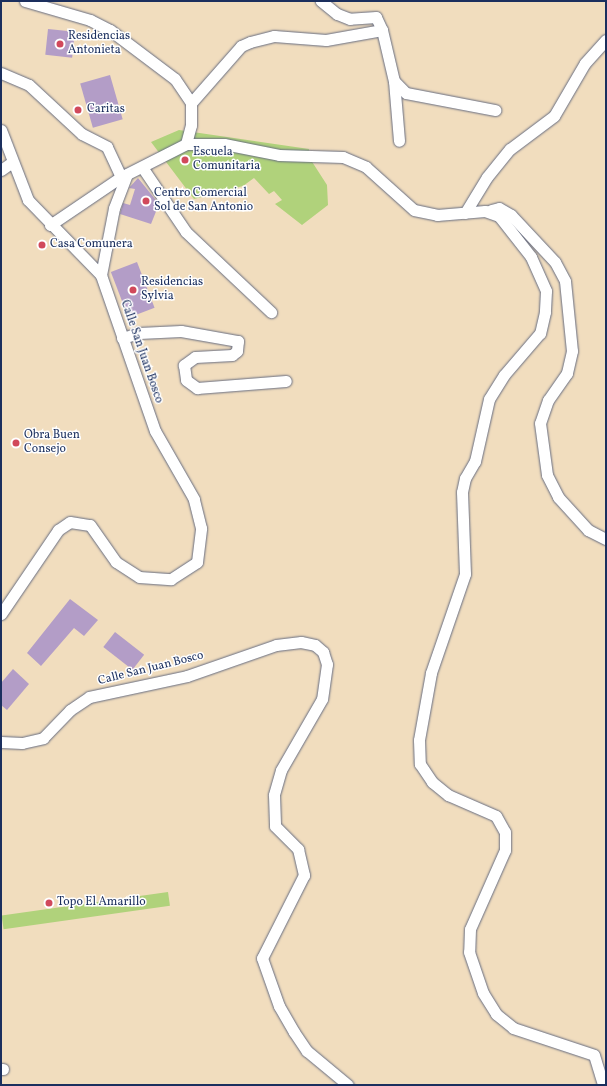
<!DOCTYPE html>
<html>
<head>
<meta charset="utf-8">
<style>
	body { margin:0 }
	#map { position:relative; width:607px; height:1086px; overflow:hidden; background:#f1ddbe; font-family:Vollkorn,serif }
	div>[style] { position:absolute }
	.green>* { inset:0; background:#b0d27b; transform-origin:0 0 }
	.building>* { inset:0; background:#b39dc7; transform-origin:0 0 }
	.roads { filter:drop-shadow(0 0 1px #666c80) drop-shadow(0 0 1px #666c80) }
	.street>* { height:11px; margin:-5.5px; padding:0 5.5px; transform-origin:5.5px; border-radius:5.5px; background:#fff }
	.dots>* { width:11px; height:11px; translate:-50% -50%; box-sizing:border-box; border:2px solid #fff; border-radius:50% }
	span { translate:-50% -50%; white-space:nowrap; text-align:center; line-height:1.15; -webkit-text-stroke:3px #fff; paint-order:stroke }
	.poi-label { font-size:12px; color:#1b2f5e }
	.left { translate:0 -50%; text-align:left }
	.street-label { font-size:12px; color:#1b2f5e }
	.frame { position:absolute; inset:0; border:2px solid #1b2f5e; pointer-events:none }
</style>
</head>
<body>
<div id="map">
	<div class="green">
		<i style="clip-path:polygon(179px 130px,309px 149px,309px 157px,327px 185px,328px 205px,302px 225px,275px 204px,282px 200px,274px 191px,269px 194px,254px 178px,243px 186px,194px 199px,151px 142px)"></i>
		<i style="left:168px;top:892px;width:14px;height:168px;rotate:82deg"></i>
	</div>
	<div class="building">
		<i style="left:48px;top:29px;width:27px;height:26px;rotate:6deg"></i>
		<i style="left:110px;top:75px;width:46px;height:31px;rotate:74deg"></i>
		<i style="clip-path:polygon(138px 178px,159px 204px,151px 224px,120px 214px,123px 203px,130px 205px,135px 189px,129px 188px)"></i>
		<i style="left:137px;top:262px;width:49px;height:28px;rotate:69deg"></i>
		<i style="clip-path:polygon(70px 599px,98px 620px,84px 636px,74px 628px,41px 666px,27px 653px)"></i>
		<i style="left:115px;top:632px;width:37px;height:19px;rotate:38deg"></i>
		<i style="clip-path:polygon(13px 669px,29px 684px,7px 710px,1px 705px,1px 683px)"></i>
	</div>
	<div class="roads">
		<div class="street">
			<i style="left:25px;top:1px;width:68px;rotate:16.3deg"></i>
			<i style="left:90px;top:20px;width:22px;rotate:27deg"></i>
			<i style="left:110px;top:30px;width:81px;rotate:37deg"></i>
			<i style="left:175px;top:79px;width:29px;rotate:56deg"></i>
			<i style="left:191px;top:103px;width:22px;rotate:90deg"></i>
			<i style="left:191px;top:125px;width:20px;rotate:105deg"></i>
			<i style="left:382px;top:30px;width:52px;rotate:76.8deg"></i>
			<i style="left:394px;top:81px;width:17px;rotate:45deg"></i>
			<i style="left:406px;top:93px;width:91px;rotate:10.8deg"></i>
			<i style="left:1px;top:73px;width:30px;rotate:23deg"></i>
			<i style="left:29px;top:85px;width:72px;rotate:42.8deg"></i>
			<i style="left:82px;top:134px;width:28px;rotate:27deg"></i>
			<i style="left:107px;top:147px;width:33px;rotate:65deg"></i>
			<i style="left:394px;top:81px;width:60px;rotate:85.2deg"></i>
			<i style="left:191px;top:103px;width:76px;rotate:-48.7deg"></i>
			<i style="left:241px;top:46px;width:10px;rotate:-24deg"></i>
			<i style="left:250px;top:42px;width:25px;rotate:-14deg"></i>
			<i style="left:274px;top:36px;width:52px;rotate:4.4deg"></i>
			<i style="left:326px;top:40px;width:57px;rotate:-10.1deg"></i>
			<i style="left:382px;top:30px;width:14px;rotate:-115deg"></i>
			<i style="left:376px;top:17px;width:26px;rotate:176deg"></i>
			<i style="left:350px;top:19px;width:14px;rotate:-159deg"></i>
			<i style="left:337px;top:14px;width:21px;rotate:-141deg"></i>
			<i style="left:1px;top:130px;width:75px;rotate:68.9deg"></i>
			<i style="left:28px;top:200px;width:105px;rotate:45.8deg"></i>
			<i style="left:142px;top:167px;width:78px;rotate:55.9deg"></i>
			<i style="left:186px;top:232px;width:117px;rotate:43.3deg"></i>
			<i style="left:1px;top:170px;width:12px;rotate:-35deg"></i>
			<i style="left:491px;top:210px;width:8px;rotate:-14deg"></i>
			<i style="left:499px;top:208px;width:14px;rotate:30deg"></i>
			<i style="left:511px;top:215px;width:64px;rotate:46.9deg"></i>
			<i style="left:555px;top:262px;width:21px;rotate:62deg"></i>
			<i style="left:565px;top:281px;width:70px;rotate:84.3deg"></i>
			<i style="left:572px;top:351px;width:23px;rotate:103deg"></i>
			<i style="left:567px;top:373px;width:33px;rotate:125deg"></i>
			<i style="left:548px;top:400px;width:24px;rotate:109deg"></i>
			<i style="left:540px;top:423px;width:52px;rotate:82.3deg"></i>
			<i style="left:547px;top:475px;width:25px;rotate:63deg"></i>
			<i style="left:558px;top:497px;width:45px;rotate:47.7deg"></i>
			<i style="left:588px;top:530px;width:20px;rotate:27deg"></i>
			<i style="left:465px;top:213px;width:42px;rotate:-58.6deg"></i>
			<i style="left:487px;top:177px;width:36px;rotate:-51deg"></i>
			<i style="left:510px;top:149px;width:55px;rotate:-36.9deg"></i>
			<i style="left:554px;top:116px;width:61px;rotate:-59.7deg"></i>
			<i style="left:585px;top:63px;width:31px;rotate:-48deg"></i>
			<i style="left:50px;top:225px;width:86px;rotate:-34.1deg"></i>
			<i style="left:121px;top:177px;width:73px;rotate:-26.9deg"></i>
			<i style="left:186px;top:144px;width:38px"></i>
			<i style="left:224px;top:144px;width:56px;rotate:11.3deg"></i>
			<i style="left:279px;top:155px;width:64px;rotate:1.8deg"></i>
			<i style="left:343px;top:157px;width:25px;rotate:23deg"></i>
			<i style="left:366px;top:167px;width:64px;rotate:41.9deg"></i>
			<i style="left:414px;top:210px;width:24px;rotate:12deg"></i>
			<i style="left:437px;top:215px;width:48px;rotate:-4.8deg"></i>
			<i style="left:485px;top:211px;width:15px;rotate:20deg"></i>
			<i style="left:499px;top:216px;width:52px;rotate:52deg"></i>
			<i style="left:531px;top:257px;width:37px;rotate:66deg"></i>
			<i style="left:546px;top:291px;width:21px;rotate:93deg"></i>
			<i style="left:545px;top:312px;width:22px;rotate:103deg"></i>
			<i style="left:540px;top:333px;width:55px;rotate:130.6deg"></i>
			<i style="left:504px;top:375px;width:28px;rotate:122deg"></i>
			<i style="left:489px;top:399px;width:64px;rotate:102.7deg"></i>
			<i style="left:475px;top:461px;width:20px;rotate:120deg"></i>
			<i style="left:465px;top:478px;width:14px;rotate:102deg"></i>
			<i style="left:462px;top:492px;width:82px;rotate:87.9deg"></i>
			<i style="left:465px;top:574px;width:105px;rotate:109deg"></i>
			<i style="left:431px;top:673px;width:68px;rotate:100.2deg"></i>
			<i style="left:419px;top:740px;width:24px;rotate:88deg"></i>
			<i style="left:420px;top:764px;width:22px;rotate:56deg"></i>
			<i style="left:432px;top:782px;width:21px;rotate:39deg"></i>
			<i style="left:448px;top:795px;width:52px;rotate:23.6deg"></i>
			<i style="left:496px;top:816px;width:18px;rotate:61deg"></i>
			<i style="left:505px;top:832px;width:18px;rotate:90deg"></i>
			<i style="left:505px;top:850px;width:86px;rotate:113.9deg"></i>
			<i style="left:470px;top:929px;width:23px;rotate:92deg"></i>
			<i style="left:469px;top:952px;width:43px;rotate:71.1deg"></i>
			<i style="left:483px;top:993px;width:25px;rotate:58deg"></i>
			<i style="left:496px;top:1014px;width:22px;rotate:39deg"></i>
			<i style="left:513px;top:1028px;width:85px;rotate:18.4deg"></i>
			<i style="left:594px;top:1055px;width:31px;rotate:73deg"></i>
			<i style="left:101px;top:275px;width:68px;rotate:-79deg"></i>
			<i style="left:114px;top:208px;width:36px;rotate:-69deg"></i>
			<i style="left:122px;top:338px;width:18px;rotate:-16deg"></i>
			<i style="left:139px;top:333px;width:42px;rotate:-2.7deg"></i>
			<i style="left:181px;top:331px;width:58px;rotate:10deg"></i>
			<i style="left:238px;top:341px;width:10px;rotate:96deg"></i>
			<i style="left:237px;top:351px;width:6px;rotate:141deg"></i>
			<i style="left:232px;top:355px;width:37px;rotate:177deg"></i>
			<i style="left:195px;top:357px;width:14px;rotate:144deg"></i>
			<i style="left:184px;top:365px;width:15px;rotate:82deg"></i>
			<i style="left:186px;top:380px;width:14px;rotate:36deg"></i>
			<i style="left:197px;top:388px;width:89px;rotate:-4.5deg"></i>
			<i style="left:1px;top:614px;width:102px;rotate:-55.8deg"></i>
			<i style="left:58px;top:530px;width:14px;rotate:-34deg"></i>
			<i style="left:70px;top:522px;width:20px;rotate:9deg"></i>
			<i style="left:90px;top:525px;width:45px;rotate:54.9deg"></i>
			<i style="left:116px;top:562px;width:27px;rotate:33deg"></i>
			<i style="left:139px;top:577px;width:32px;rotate:4deg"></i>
			<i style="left:171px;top:579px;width:31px;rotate:-33deg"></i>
			<i style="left:197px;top:562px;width:34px;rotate:-83deg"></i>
			<i style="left:201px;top:528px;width:30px;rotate:-104deg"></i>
			<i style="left:194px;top:499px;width:78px;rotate:-119.8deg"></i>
			<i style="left:155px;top:431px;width:165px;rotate:-109.1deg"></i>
			<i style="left:1px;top:742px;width:21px;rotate:3deg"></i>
			<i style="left:22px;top:743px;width:22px;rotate:-13deg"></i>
			<i style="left:43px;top:738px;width:39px;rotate:-46deg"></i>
			<i style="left:70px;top:710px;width:23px;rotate:-34deg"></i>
			<i style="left:89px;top:697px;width:100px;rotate:-12.1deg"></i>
			<i style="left:187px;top:676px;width:94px;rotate:-19.2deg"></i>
			<i style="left:276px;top:645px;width:25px;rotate:-7deg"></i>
			<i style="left:301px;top:642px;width:14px;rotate:12deg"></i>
			<i style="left:315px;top:645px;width:11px;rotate:41deg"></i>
			<i style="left:323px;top:652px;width:13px;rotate:72deg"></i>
			<i style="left:327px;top:664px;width:35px;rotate:98deg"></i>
			<i style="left:322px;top:699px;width:82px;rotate:120deg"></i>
			<i style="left:281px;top:770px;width:26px;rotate:106deg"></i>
			<i style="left:274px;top:795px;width:31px;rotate:88deg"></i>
			<i style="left:275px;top:826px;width:33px;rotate:45deg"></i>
			<i style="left:298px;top:849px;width:27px;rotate:77deg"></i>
			<i style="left:304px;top:875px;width:93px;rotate:116.8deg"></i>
			<i style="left:262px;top:958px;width:51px;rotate:70.5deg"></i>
			<i style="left:279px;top:1006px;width:30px;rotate:60deg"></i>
			<i style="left:294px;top:1032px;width:23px;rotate:56deg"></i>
			<i style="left:307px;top:1051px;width:53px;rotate:39.7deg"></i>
			<i style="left:1px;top:1069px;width:2px"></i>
		</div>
	</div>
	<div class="dots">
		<i style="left:60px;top:44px;background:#d1495b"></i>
		<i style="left:78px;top:110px;background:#d1495b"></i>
		<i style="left:185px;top:160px;background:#d1495b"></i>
		<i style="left:146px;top:201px;background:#d1495b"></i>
		<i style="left:42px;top:245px;background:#d1495b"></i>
		<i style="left:133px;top:290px;background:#d1495b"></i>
		<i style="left:16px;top:443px;background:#d1495b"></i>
		<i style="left:49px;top:903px;background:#d1495b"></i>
	</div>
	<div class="poi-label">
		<span class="left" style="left:68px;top:44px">Residencias<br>Antonieta</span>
		<span class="left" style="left:87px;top:110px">Caritas</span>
		<span class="left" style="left:193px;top:160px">Escuela<br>Comunitaria</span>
		<span class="left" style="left:154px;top:201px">Centro Comercial<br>Sol de San Antonio</span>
		<span class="left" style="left:50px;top:245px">Casa Comunera</span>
		<span class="left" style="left:141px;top:290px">Residencias<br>Sylvia</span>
		<span class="left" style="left:24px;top:443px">Obra Buen<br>Consejo</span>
		<span class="left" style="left:57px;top:903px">Topo El Amarillo</span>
	</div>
	<div class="street-label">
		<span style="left:141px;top:352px;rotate:71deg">Calle San Juan Bosco</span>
		<span style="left:151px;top:669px;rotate:-14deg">Calle San Juan Bosco</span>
	</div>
	<div class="frame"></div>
</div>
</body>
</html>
